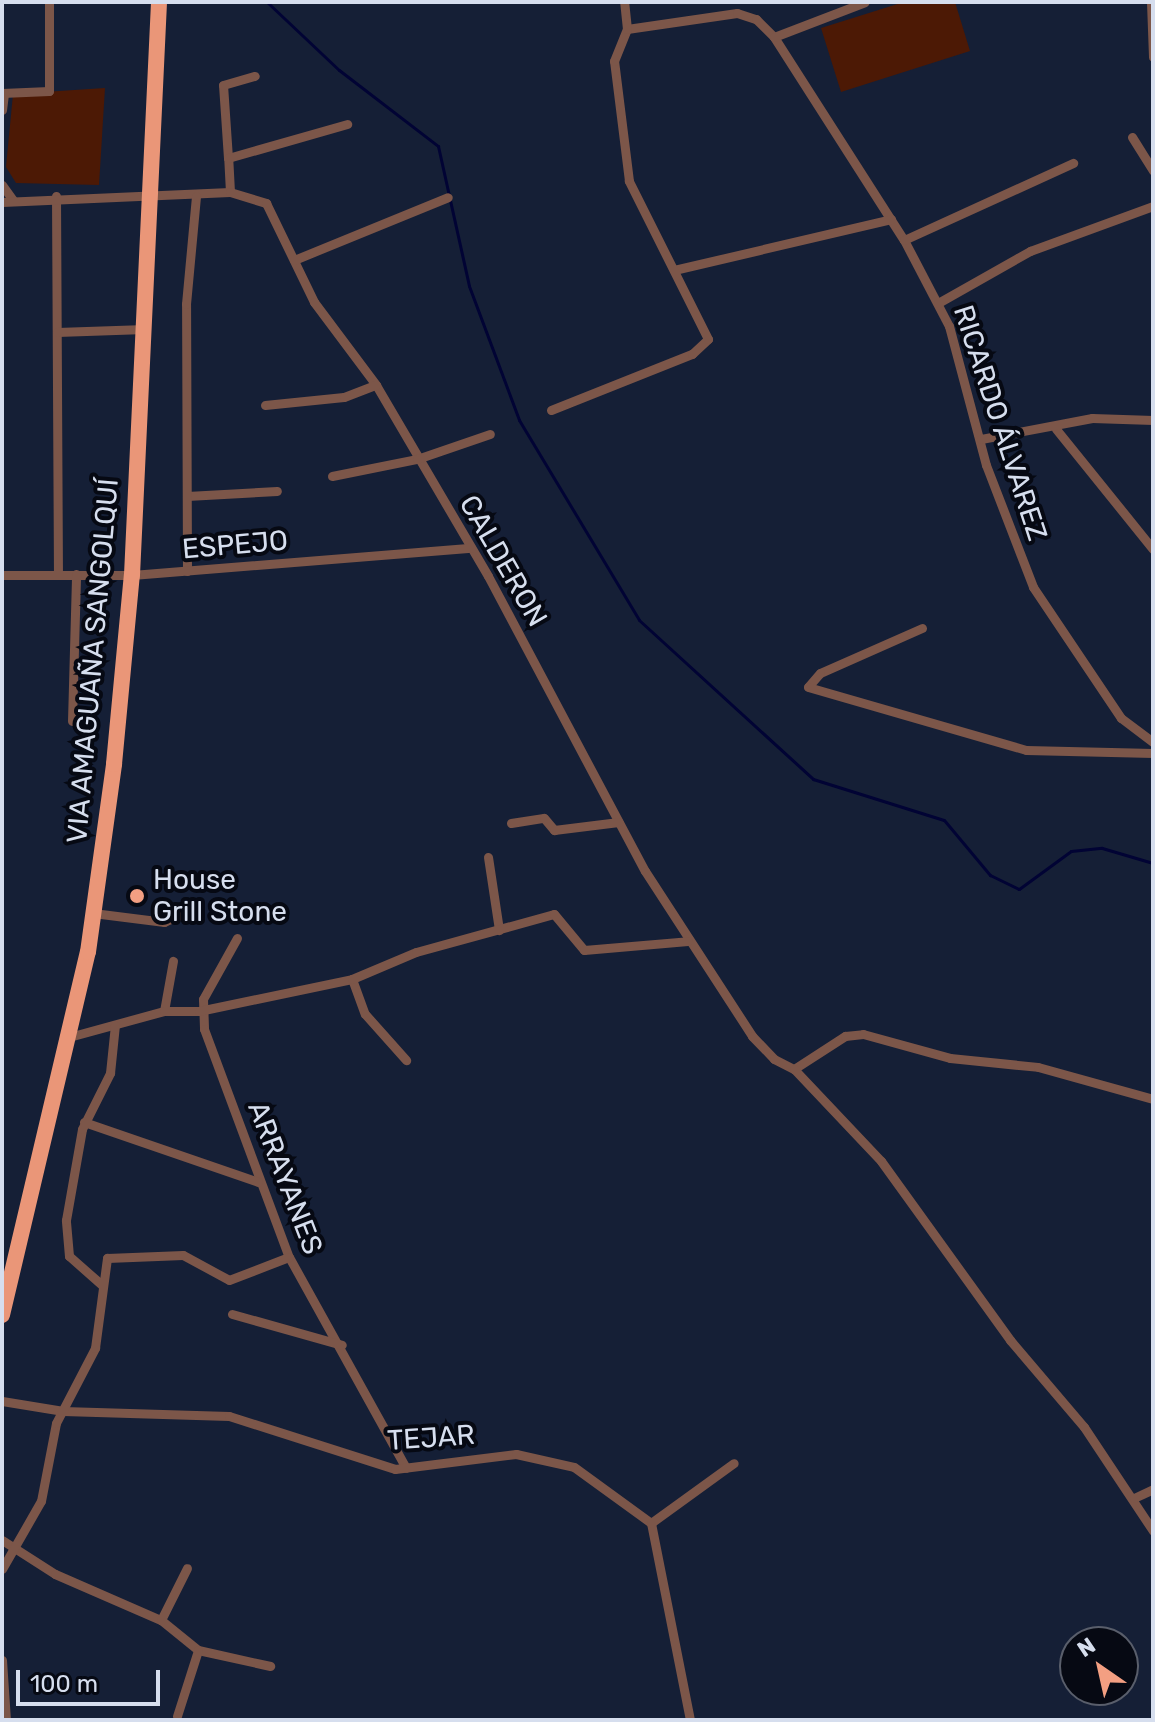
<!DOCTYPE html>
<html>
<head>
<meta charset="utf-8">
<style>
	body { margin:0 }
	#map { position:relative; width:1155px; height:1722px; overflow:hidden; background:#151f36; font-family:Rubik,sans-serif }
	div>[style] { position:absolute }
	.green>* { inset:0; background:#4c1905 }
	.stream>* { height:3px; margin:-1.5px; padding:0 1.5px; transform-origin:1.5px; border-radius:1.5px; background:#010334 }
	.minor>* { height:9px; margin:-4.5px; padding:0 4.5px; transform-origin:4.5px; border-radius:4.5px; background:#7c5649 }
	.trunk>* { height:16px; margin:-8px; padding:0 8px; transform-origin:8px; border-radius:8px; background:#ea9678 }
	.dots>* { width:22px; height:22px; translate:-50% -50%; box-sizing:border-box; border:4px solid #060913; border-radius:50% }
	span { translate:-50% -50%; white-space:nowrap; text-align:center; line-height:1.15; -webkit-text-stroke:8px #060913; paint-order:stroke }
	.street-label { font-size:28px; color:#d6deee }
	.poi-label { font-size:28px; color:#d6deee }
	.left { translate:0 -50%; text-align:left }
	.frame { position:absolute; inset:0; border:4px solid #d6deee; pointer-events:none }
	.north { position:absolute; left:1059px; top:1626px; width:80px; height:80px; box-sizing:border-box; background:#060913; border:2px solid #595e6b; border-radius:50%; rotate:326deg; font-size:22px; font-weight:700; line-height:32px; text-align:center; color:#d6deee }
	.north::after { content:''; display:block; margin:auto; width:28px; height:36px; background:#f39f82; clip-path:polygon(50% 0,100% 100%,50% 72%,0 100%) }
	.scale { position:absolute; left:16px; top:1670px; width:144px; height:36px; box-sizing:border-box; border:4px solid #d6deee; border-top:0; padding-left:10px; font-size:24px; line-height:28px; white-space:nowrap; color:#d6deee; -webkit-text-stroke:6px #060913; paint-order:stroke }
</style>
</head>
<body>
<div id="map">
	<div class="green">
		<i style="clip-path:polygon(904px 2px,955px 2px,970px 51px,841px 92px,821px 28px)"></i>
		<i style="clip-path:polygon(105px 88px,99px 185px,16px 183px,6px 167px,13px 94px)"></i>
	</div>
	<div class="stream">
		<i style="left:267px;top:2px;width:99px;rotate:43.4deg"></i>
		<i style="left:339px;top:70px;width:125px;rotate:37.5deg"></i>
		<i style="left:438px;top:146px;width:143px;rotate:77.5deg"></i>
		<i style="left:469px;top:286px;width:143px;rotate:69.5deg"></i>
		<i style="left:519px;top:420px;width:233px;rotate:59deg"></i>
		<i style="left:639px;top:620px;width:236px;rotate:42.4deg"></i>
		<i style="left:813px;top:779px;width:137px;rotate:17.4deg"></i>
		<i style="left:944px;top:820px;width:72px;rotate:50.1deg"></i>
		<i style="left:990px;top:875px;width:32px;rotate:26deg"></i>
		<i style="left:1019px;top:889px;width:64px;rotate:-36.2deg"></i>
		<i style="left:1071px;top:851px;width:31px;rotate:-6deg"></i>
		<i style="left:1102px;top:848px;width:53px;rotate:16.4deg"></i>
	</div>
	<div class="minor">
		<i style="left:1151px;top:2px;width:55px;rotate:87.9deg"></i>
		<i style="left:627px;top:29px;width:111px;rotate:-8.3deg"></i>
		<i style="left:737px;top:13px;width:20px;rotate:18deg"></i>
		<i style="left:756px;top:19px;width:25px;rotate:45deg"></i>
		<i style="left:774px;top:37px;width:241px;rotate:57.4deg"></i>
		<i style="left:904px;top:240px;width:97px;rotate:62.4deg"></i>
		<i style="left:949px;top:326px;width:144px;rotate:75.1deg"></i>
		<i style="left:986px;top:465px;width:131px;rotate:68.9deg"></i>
		<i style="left:1033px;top:587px;width:158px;rotate:56.1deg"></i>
		<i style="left:1121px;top:718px;width:40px;rotate:37deg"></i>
		<i style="left:774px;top:37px;width:97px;rotate:-21deg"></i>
		<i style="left:2px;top:93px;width:47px;rotate:-2.4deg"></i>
		<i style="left:49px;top:91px;width:89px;rotate:-90deg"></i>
		<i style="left:2px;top:110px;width:17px;rotate:-83deg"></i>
		<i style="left:1132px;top:137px;width:40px;rotate:58deg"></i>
		<i style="left:228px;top:158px;width:73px;rotate:-93.9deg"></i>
		<i style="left:223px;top:85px;width:33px;rotate:-16deg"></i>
		<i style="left:2px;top:185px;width:19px;rotate:54deg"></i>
		<i style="left:230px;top:192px;width:34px;rotate:-93deg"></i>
		<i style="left:228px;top:158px;width:124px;rotate:-15.9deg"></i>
		<i style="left:56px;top:196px;width:378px;rotate:89.7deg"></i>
		<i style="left:2px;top:202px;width:228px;rotate:-2.5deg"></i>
		<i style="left:230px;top:192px;width:38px;rotate:17deg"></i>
		<i style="left:266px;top:203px;width:110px;rotate:64.1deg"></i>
		<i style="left:314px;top:302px;width:104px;rotate:53.2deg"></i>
		<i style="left:376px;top:385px;width:221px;rotate:59.6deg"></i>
		<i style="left:488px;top:576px;width:334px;rotate:62deg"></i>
		<i style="left:645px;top:871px;width:197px;rotate:57deg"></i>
		<i style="left:752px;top:1036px;width:32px;rotate:46deg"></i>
		<i style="left:774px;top:1059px;width:22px;rotate:27deg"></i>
		<i style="left:794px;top:1069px;width:61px;rotate:-32.9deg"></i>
		<i style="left:845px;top:1036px;width:18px;rotate:-6deg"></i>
		<i style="left:863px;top:1034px;width:90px;rotate:15.4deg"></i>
		<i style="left:950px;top:1058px;width:88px;rotate:5.8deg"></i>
		<i style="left:1038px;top:1067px;width:119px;rotate:15.5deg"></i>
		<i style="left:904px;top:240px;width:186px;rotate:-24.5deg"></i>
		<i style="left:294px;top:260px;width:166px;rotate:-22.2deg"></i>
		<i style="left:674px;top:270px;width:223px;rotate:-13.2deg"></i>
		<i style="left:938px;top:303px;width:106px;rotate:-29.5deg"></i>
		<i style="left:1030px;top:251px;width:131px;rotate:-20.1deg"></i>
		<i style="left:57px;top:332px;width:88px;rotate:-2deg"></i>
		<i style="left:265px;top:405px;width:79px;rotate:-5.8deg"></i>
		<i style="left:344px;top:397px;width:34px;rotate:-21deg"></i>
		<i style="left:551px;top:410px;width:152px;rotate:-21.7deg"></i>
		<i style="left:692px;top:354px;width:22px;rotate:-43deg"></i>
		<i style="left:708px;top:339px;width:177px;rotate:-116.6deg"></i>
		<i style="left:629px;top:181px;width:121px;rotate:-97.1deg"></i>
		<i style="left:614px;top:61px;width:35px;rotate:-68deg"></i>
		<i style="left:627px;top:29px;width:27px;rotate:-96deg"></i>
		<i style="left:1056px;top:429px;width:154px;rotate:51.1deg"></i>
		<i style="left:981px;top:439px;width:113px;rotate:-10.7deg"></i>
		<i style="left:1092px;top:418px;width:61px;rotate:1.9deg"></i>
		<i style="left:332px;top:476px;width:87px;rotate:-11.3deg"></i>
		<i style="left:417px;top:459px;width:77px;rotate:-18.9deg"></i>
		<i style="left:187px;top:496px;width:90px;rotate:-3.2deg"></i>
		<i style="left:187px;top:571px;width:267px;rotate:-90.2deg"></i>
		<i style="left:186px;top:304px;width:108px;rotate:-84.7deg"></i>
		<i style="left:2px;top:575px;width:130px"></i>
		<i style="left:132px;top:575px;width:340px;rotate:-4.6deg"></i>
		<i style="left:922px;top:628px;width:111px;rotate:156.2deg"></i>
		<i style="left:820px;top:673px;width:18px;rotate:131deg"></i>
		<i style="left:808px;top:687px;width:227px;rotate:16.1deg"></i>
		<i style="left:1026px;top:750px;width:127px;rotate:1.4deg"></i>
		<i style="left:72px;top:721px;width:147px;rotate:-88.4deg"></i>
		<i style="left:511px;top:823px;width:33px;rotate:-9deg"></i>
		<i style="left:544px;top:818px;width:16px;rotate:50deg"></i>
		<i style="left:554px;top:830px;width:65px;rotate:-7deg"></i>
		<i style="left:488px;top:857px;width:74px;rotate:81.4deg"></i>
		<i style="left:93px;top:913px;width:72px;rotate:7.2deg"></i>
		<i style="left:164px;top:922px;width:27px;rotate:-24deg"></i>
		<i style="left:237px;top:938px;width:70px;rotate:119.1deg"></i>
		<i style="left:203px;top:999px;width:30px;rotate:88deg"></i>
		<i style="left:204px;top:1029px;width:243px;rotate:69.6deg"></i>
		<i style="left:289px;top:1257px;width:241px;rotate:61deg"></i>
		<i style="left:352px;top:979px;width:37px;rotate:70deg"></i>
		<i style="left:365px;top:1014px;width:62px;rotate:48.3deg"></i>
		<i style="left:164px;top:1011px;width:51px;rotate:-79.8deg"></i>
		<i style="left:69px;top:1037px;width:98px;rotate:-15.3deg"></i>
		<i style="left:164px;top:1011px;width:35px"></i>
		<i style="left:199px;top:1011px;width:156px;rotate:-11.8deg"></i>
		<i style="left:352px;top:979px;width:69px;rotate:-22.9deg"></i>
		<i style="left:416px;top:952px;width:143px;rotate:-15.4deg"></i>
		<i style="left:554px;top:914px;width:47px;rotate:50.2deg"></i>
		<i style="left:584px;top:950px;width:104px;rotate:-4.9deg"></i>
		<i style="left:794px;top:1069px;width:127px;rotate:46.6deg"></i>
		<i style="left:881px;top:1161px;width:221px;rotate:54.2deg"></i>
		<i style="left:1010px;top:1340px;width:114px;rotate:49.6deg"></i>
		<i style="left:1084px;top:1427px;width:125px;rotate:56.4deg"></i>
		<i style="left:84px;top:1122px;width:184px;rotate:19deg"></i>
		<i style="left:102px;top:1285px;width:44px;rotate:-138.7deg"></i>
		<i style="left:69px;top:1256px;width:36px;rotate:-95deg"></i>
		<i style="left:66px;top:1220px;width:92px;rotate:-80deg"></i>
		<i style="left:82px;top:1129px;width:63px;rotate:-63.4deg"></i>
		<i style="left:110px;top:1073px;width:48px;rotate:-84.1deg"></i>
		<i style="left:232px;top:1314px;width:114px;rotate:15.7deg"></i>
		<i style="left:2px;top:1401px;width:62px;rotate:9.3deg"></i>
		<i style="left:63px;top:1411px;width:166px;rotate:1.7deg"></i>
		<i style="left:229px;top:1416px;width:174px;rotate:17.7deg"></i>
		<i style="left:395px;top:1469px;width:122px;rotate:-7.1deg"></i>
		<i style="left:516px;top:1454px;width:59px;rotate:12.6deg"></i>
		<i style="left:574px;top:1467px;width:95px;rotate:36deg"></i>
		<i style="left:651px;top:1523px;width:201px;rotate:78.8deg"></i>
		<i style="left:1134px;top:1498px;width:21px;rotate:-25deg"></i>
		<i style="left:651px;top:1523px;width:102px;rotate:-35.9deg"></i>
		<i style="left:2px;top:1540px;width:63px;rotate:32.7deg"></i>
		<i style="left:55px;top:1574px;width:116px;rotate:23.5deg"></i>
		<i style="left:161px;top:1620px;width:48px;rotate:39deg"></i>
		<i style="left:198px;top:1650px;width:74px;rotate:12.5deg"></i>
		<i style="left:2px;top:1569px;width:78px;rotate:-60.2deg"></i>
		<i style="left:41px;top:1501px;width:79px;rotate:-79.1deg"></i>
		<i style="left:56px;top:1423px;width:85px;rotate:-62.5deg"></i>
		<i style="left:95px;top:1348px;width:91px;rotate:-82.4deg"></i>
		<i style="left:107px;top:1258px;width:76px;rotate:-2.3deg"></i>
		<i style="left:183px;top:1255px;width:52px;rotate:28.5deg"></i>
		<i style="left:229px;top:1280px;width:64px;rotate:-21deg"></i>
		<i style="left:161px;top:1620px;width:58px;rotate:-63.4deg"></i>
		<i style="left:2px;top:1660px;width:60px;rotate:86.2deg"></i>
		<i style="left:177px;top:1716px;width:69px;rotate:-72.3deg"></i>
	</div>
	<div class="trunk">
		<i style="left:2px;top:1315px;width:373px;rotate:-76.7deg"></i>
		<i style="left:88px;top:952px;width:190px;rotate:-82.1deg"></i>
		<i style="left:114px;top:764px;width:190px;rotate:-84.6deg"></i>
		<i style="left:132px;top:575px;width:574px;rotate:-87.3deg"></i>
	</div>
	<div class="dots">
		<i style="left:137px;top:896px;background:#f39f82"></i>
	</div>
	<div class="street-label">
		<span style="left:1000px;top:423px;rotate:72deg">RICARDO ÁLVAREZ</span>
		<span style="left:235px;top:545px;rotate:-5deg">ESPEJO</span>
		<span style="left:503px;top:561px;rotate:60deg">CALDERON</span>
		<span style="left:93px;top:661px;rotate:-85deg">VIA AMAGUAÑA SANGOLQUÍ</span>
		<span style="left:285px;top:1178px;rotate:69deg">ARRAYANES</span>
		<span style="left:431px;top:1438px;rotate:-4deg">TEJAR</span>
	</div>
	<div class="poi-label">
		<span class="left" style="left:153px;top:896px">House<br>Grill Stone</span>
	</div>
	<div class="frame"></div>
	<div class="north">N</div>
	<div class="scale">100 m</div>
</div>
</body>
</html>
